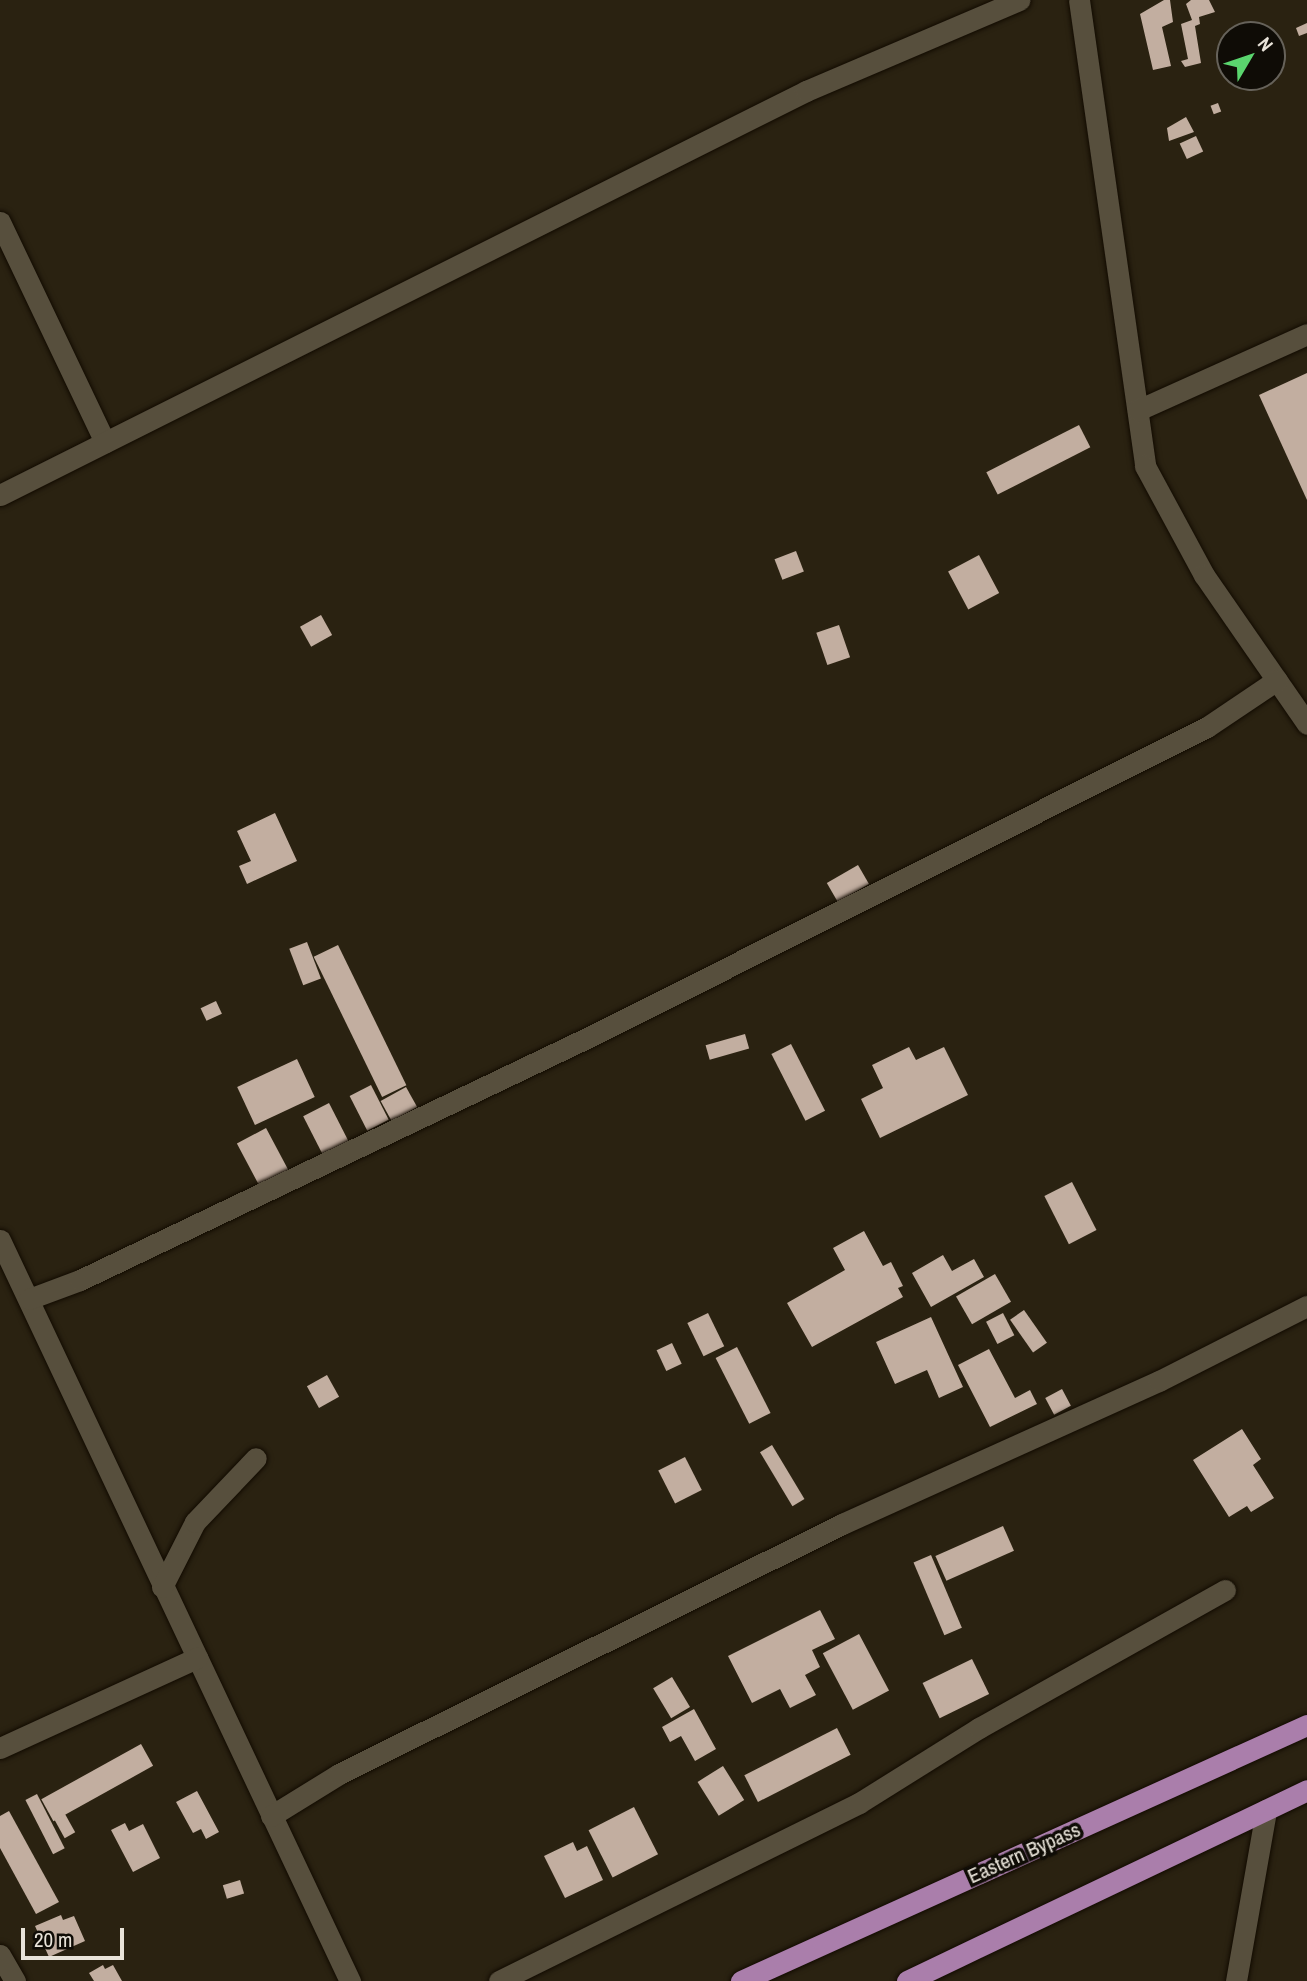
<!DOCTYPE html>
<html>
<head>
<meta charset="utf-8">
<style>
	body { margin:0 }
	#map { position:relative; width:1307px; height:1981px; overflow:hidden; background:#2a2211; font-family:"Archivo Narrow",sans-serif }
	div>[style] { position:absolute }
	.building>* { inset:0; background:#c2aea0; transform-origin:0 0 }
	.roads { filter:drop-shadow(0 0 2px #120b00) drop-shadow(0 0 2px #120b00) }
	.minor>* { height:21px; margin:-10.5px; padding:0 10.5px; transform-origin:10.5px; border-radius:10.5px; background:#574f3d }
	.major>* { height:21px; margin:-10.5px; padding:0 10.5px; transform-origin:10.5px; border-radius:10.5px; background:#aa7eab }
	span { translate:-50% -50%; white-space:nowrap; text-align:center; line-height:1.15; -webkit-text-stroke:7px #0f0c06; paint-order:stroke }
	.street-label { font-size:21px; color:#e8e3d9 }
	.north { position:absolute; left:1216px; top:21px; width:70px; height:70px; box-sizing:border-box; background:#0f0c06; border:2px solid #66625a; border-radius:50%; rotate:51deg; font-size:19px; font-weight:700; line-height:28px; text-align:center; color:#e8e3d9 }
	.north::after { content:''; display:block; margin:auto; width:24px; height:32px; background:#5ad56e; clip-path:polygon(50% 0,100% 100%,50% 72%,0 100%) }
	.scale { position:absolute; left:21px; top:1928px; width:103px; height:32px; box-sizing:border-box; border:4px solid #e8e3d9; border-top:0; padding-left:9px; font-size:21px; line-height:24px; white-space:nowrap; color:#e8e3d9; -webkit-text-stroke:5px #0f0c06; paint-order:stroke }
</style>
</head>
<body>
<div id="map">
	<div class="building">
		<i style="clip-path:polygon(1164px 0,1170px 0,1173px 22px,1162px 27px,1171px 66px,1153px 70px,1140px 14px)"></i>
		<i style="clip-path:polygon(1191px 0,1209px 0,1215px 12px,1199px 17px,1200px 24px,1195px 26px,1201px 63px,1185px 67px,1181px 61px,1188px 59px,1181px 24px,1192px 20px,1186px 4px)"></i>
		<i style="clip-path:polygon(1307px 23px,1307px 33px,1299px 36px,1296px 28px)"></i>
		<i style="left:1218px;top:103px;width:9px;height:8px;rotate:69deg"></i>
		<i style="clip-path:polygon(1186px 117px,1194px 132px,1169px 141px,1167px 128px)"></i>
		<i style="left:1196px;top:136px;width:17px;height:18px;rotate:65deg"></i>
		<i style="clip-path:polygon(1307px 373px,1307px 500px,1259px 395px)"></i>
		<i style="left:1079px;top:425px;width:25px;height:104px;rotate:63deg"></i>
		<i style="left:796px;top:551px;width:22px;height:23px;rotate:69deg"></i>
		<i style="left:979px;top:555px;width:43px;height:35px;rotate:62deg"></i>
		<i style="left:321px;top:615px;width:23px;height:24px;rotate:61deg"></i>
		<i style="left:839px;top:625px;width:34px;height:24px;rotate:71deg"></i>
		<i style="clip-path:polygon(275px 813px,297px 861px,247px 884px,239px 866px,251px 861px,237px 831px)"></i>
		<i style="left:858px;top:865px;width:22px;height:36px;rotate:60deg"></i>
		<i style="left:307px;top:942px;width:39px;height:19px;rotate:69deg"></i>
		<i style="left:338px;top:945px;width:156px;height:27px;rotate:64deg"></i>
		<i style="left:216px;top:1001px;width:14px;height:17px;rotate:65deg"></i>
		<i style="left:745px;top:1034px;width:15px;height:41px;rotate:74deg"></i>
		<i style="left:791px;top:1044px;width:75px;height:22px;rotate:63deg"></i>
		<i style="clip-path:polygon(909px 1047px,916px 1060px,944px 1047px,968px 1095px,880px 1138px,861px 1099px,883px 1088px,872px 1065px)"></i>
		<i style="left:297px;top:1059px;width:42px;height:66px;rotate:65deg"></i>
		<i style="left:371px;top:1085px;width:39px;height:24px;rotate:63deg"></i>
		<i style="left:406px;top:1087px;width:23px;height:29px;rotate:61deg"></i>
		<i style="left:329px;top:1103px;width:45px;height:29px;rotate:63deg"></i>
		<i style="left:266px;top:1128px;width:51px;height:33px;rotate:62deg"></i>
		<i style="left:1072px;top:1182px;width:54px;height:31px;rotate:63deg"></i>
		<i style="clip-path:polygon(864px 1231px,883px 1266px,891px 1262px,903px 1286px,898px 1288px,903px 1297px,812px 1347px,787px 1303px,845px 1270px,833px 1248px)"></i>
		<i style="clip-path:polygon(943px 1255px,952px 1271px,974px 1259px,984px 1277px,931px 1307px,912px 1273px)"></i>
		<i style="left:995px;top:1274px;width:32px;height:45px;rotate:60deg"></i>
		<i style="left:1024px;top:1310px;width:40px;height:17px;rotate:55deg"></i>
		<i style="left:708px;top:1313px;width:37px;height:23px;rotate:64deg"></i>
		<i style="left:1003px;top:1313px;width:25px;height:19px;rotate:63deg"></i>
		<i style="clip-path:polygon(931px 1317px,963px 1387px,939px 1398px,927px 1370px,895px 1384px,876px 1342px)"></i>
		<i style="left:672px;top:1343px;width:23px;height:17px;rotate:65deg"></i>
		<i style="left:737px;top:1347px;width:74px;height:24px;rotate:63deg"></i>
		<i style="clip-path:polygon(989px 1349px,1015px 1398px,1030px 1390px,1037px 1404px,990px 1427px,958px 1365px)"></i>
		<i style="left:327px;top:1375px;width:25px;height:23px;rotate:61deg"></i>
		<i style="left:1062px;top:1389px;width:19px;height:19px;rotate:62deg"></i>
		<i style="clip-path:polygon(1242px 1429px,1261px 1459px,1253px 1465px,1274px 1498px,1251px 1512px,1247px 1506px,1229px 1517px,1193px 1460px)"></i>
		<i style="left:772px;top:1445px;width:63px;height:14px;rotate:59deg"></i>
		<i style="left:685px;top:1457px;width:37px;height:30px;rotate:63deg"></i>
		<i style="left:1003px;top:1526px;width:27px;height:74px;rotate:66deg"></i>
		<i style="left:931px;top:1555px;width:79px;height:19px;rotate:67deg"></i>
		<i style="clip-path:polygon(820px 1610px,835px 1639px,812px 1650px,820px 1667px,805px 1675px,816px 1695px,790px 1708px,780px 1689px,752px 1703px,728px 1656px)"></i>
		<i style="left:859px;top:1634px;width:64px;height:41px;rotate:62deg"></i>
		<i style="left:972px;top:1659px;width:39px;height:55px;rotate:64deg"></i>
		<i style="left:672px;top:1677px;width:35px;height:22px;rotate:59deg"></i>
		<i style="clip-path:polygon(694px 1709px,716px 1749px,695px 1761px,681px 1736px,670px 1742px,662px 1727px)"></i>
		<i style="left:837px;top:1728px;width:30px;height:104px;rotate:63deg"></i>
		<i style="left:141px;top:1744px;width:25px;height:114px;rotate:61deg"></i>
		<i style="left:723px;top:1766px;width:40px;height:30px;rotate:58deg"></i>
		<i style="clip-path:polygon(197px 1791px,219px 1832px,206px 1839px,201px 1829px,193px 1833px,176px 1802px)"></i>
		<i style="left:37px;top:1794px;width:61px;height:13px;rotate:63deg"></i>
		<i style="left:634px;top:1807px;width:53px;height:51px;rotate:63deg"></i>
		<i style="clip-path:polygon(9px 1811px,59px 1902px,36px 1914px,0 1848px,0 1816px)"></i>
		<i style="left:65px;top:1814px;width:21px;height:12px;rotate:61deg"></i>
		<i style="clip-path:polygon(125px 1823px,129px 1831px,143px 1824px,160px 1858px,133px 1872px,111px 1830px)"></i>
		<i style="clip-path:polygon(573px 1842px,577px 1851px,587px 1846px,603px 1880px,565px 1898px,544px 1856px)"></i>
		<i style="left:240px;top:1880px;width:14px;height:18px;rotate:73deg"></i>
		<i style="clip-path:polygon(61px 1915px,63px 1920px,74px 1916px,85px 1941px,49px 1957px,35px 1926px)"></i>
		<i style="clip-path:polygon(103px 1965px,105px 1969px,113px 1965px,122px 1981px,94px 1981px,89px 1973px)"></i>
	</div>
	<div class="roads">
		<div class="minor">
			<i style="left:1079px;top:0;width:471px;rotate:81.9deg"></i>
			<i style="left:1145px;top:466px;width:124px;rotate:61.6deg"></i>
			<i style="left:1204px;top:575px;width:181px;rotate:55.3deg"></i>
			<i style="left:0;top:222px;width:244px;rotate:64.5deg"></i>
			<i style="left:1138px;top:410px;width:185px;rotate:-24.2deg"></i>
			<i style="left:0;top:495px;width:902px;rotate:-26.62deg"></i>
			<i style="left:806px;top:91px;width:232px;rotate:-23.1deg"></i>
			<i style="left:0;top:1240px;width:820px;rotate:64.72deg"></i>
			<i style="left:29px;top:1299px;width:54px;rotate:-20.4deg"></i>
			<i style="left:80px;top:1280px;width:564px;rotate:-25.52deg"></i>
			<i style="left:589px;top:1037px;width:691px;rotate:-26.64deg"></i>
			<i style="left:1207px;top:727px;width:84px;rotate:-33.9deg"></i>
			<i style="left:162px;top:1587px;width:73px;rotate:-63.1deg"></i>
			<i style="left:195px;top:1522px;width:88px;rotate:-46.4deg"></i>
			<i style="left:0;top:1748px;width:217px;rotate:-24.6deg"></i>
			<i style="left:271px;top:1816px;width:80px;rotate:-31.7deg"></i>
			<i style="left:339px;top:1774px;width:562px;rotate:-26.43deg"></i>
			<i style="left:842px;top:1524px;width:348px;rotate:-24.3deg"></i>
			<i style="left:1159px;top:1381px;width:166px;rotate:-26.9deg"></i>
			<i style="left:0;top:1955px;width:30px;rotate:60deg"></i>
			<i style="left:499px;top:1981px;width:402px;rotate:-26.3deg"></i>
			<i style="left:859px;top:1803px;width:142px;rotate:-32deg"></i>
			<i style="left:979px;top:1728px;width:282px;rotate:-29.3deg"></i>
			<i style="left:1236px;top:1981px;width:174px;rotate:-80deg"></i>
		</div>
		<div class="major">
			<i style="left:741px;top:1981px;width:621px;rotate:-24.34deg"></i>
			<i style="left:907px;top:1981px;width:443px;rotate:-25.5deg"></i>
		</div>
	</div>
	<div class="street-label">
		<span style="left:1024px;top:1853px;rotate:-24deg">Eastern Bypass</span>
	</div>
	<div class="north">N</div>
	<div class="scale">20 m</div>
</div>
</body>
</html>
